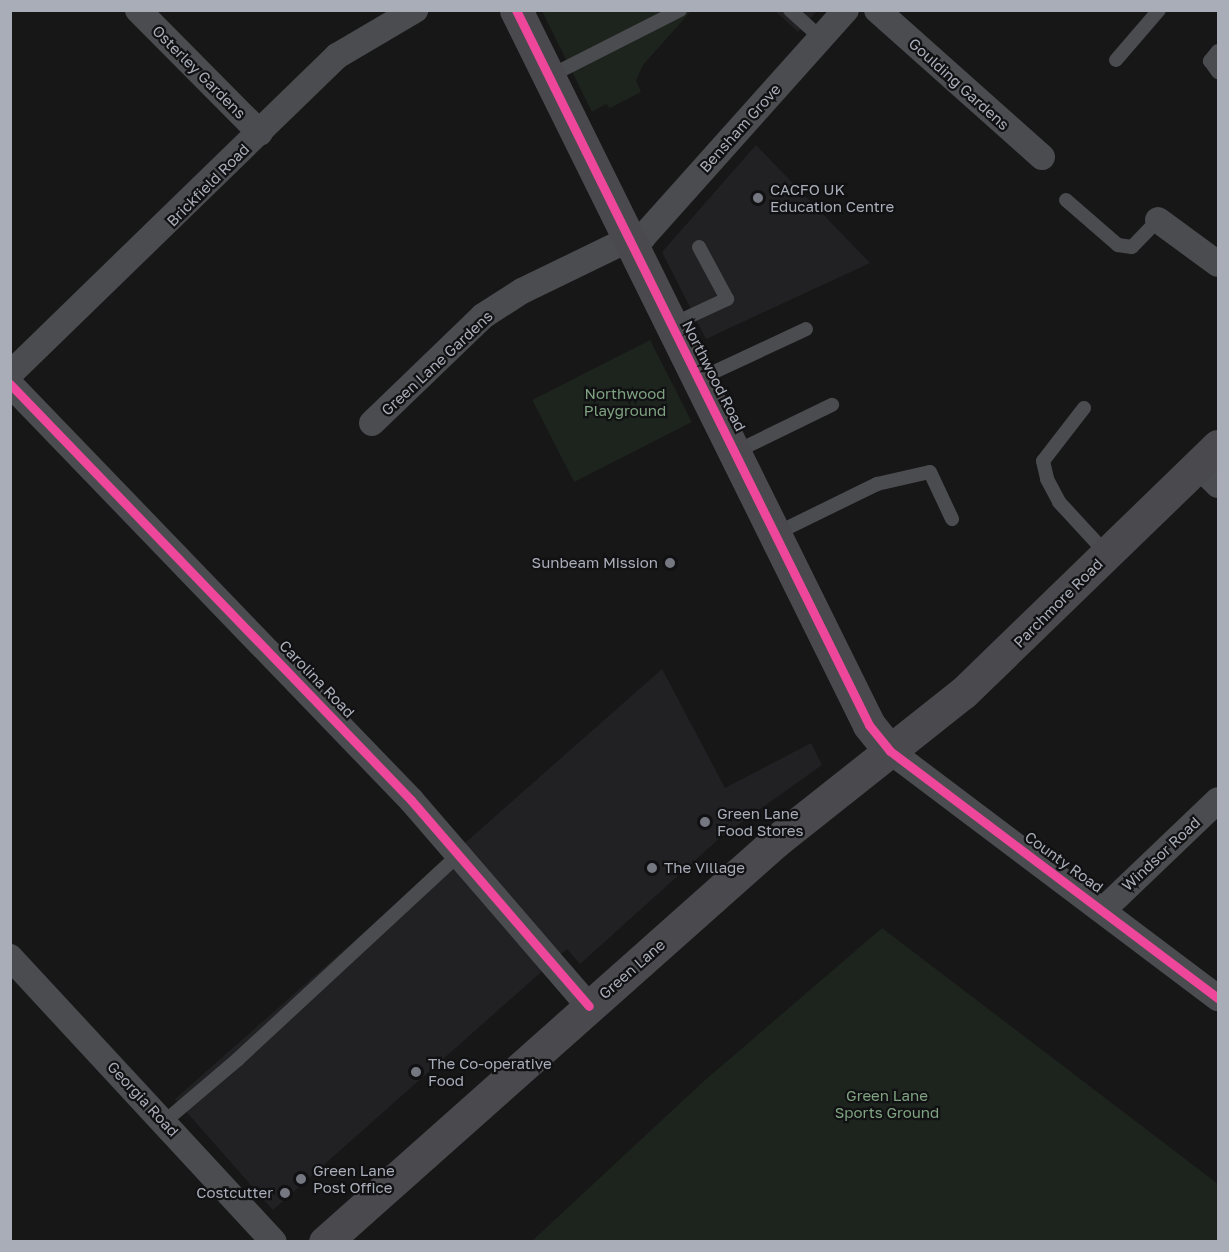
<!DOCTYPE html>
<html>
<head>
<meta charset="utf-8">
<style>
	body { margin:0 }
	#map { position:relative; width:1229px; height:1252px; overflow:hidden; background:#171717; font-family:"Golos Text",sans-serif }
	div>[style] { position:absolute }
	.built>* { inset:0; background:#212123 }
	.green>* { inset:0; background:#1d241e; transform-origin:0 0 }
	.lane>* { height:14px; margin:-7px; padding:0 7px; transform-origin:7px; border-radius:7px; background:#4b4c50 }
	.street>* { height:26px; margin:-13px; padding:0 13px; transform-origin:13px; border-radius:13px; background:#4b4c50 }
	.secondary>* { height:33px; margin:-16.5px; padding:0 16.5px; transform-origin:16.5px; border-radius:16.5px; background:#4a4a4e }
	.cycleway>* { height:9px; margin:-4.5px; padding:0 4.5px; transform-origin:4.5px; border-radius:4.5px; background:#ed469a }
	.dots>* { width:16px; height:16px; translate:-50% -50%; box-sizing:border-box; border:3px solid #111113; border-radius:50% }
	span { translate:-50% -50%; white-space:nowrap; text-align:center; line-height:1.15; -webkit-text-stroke:4.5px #111113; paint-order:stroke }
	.street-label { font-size:15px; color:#a8adb8 }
	.poi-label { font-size:15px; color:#a8adb8 }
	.left { translate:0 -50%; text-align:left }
	.right { translate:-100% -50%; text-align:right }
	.park-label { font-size:15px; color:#7fa381 }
	.frame { position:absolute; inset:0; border:12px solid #a8adb8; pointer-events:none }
</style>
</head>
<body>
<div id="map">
	<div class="built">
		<i style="clip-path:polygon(775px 11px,817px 11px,798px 32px)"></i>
		<i style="clip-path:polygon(756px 145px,870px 263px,706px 339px,662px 252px)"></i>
		<i style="clip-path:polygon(662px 669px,725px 788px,811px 743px,822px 765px,721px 837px,580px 964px,567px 949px,273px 1210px,175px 1099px)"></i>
	</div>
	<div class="green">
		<i style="clip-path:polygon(542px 11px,691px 11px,643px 65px,636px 81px,641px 92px,610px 108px,606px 104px,592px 112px)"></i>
		<i style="left:650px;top:340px;width:92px;height:132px;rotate:63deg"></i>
		<i style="clip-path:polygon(882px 928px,1218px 1184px,1218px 1241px,532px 1241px,704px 1081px)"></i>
	</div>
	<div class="lane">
		<i style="left:790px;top:10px;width:42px;rotate:42.1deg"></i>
		<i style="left:1218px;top:51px;width:13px;rotate:129deg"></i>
		<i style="left:1210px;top:61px;width:14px;rotate:54deg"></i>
		<i style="left:1116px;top:60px;width:66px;rotate:-49.3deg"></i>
		<i style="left:548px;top:77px;width:148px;rotate:-26.9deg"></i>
		<i style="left:1066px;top:200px;width:69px;rotate:40.9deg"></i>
		<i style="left:1118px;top:245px;width:14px;rotate:8deg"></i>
		<i style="left:1132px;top:247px;width:37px;rotate:-46deg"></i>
		<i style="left:671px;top:325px;width:62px;rotate:-24.9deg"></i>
		<i style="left:727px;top:299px;width:59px;rotate:-118.3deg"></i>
		<i style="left:699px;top:379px;width:118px;rotate:-25deg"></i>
		<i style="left:1084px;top:408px;width:67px;rotate:127.7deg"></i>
		<i style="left:1043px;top:461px;width:18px;rotate:77deg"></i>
		<i style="left:1047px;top:479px;width:26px;rotate:62deg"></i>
		<i style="left:1059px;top:502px;width:71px;rotate:47.3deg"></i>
		<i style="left:735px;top:452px;width:108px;rotate:-25.9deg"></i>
		<i style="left:775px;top:534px;width:114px;rotate:-26.1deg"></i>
		<i style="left:877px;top:484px;width:54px;rotate:-12.8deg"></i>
		<i style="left:930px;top:472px;width:52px;rotate:64.9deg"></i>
		<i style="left:164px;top:1122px;width:96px;rotate:-40.3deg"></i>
		<i style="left:237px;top:1060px;width:301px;rotate:-42.8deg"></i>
	</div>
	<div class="street">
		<i style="left:138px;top:10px;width:173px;rotate:45.2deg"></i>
		<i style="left:877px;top:10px;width:221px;rotate:41.7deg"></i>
		<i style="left:1158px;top:220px;width:74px;rotate:36.3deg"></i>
		<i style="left:10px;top:374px;width:456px;rotate:-44.2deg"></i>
		<i style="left:337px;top:56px;width:91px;rotate:-30.5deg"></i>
		<i style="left:10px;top:384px;width:578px;rotate:46.05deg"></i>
		<i style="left:411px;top:800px;width:272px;rotate:49.2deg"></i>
		<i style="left:372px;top:423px;width:154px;rotate:-43.9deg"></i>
		<i style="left:483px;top:316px;width:46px;rotate:-32.7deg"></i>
		<i style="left:522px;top:291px;width:110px;rotate:-25.9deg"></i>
		<i style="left:621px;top:243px;width:22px;rotate:-13deg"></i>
		<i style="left:642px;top:238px;width:306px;rotate:-48.2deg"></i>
		<i style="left:1199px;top:466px;width:27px;rotate:45deg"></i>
		<i style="left:890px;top:751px;width:411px;rotate:37deg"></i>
		<i style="left:1103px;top:910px;width:159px;rotate:-43.7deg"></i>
		<i style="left:10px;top:957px;width:388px;rotate:47.2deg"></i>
	</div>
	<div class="secondary">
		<i style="left:516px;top:10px;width:797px;rotate:63.72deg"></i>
		<i style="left:869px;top:725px;width:33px;rotate:51deg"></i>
		<i style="left:325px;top:1242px;width:603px;rotate:-41.64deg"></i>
		<i style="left:776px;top:841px;width:238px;rotate:-38.4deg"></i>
		<i style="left:963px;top:693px;width:355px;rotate:-44.1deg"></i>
	</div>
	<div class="cycleway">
		<i style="left:516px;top:10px;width:797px;rotate:63.72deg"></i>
		<i style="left:869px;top:725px;width:33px;rotate:51deg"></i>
		<i style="left:890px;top:751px;width:411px;rotate:37deg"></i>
		<i style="left:10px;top:384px;width:578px;rotate:46.05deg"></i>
		<i style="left:411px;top:800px;width:272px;rotate:49.2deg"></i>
	</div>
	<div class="dots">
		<i style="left:758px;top:198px;background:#757880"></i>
		<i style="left:670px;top:563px;background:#757880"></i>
		<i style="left:705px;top:822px;background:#757880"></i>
		<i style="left:652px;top:868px;background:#757880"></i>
		<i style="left:416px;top:1072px;background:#757880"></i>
		<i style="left:301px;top:1179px;background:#757880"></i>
		<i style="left:285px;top:1193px;background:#757880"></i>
	</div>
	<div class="street-label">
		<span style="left:199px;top:72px;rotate:45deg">Osterley Gardens</span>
		<span style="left:959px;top:84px;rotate:42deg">Goulding Gardens</span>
		<span style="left:740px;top:128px;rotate:-48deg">Bensham Grove</span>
		<span style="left:208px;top:185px;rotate:-45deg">Brickfield Road</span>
		<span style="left:437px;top:363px;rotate:-43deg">Green Lane Gardens</span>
		<span style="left:714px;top:376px;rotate:63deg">Northwood Road</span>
		<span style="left:1058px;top:603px;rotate:-45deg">Parchmore Road</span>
		<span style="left:317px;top:679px;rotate:46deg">Carolina Road</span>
		<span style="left:1161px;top:854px;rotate:-43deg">Windsor Road</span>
		<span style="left:1064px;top:862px;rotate:36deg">County Road</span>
		<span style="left:632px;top:969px;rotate:-41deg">Green Lane</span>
		<span style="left:143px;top:1099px;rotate:47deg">Georgia Road</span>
	</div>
	<div class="poi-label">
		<span class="left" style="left:770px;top:198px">CACFO UK<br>Education Centre</span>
		<span class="right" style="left:658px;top:563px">Sunbeam Mission</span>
		<span class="left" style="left:717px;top:822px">Green Lane<br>Food Stores</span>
		<span class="left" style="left:664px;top:868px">The Village</span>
		<span class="left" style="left:428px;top:1072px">The Co-operative<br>Food</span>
		<span class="left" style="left:313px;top:1179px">Green Lane<br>Post Office</span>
		<span class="right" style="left:273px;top:1193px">Costcutter</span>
	</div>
	<div class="park-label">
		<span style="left:625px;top:402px">Northwood<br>Playground</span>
		<span style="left:887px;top:1104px">Green Lane<br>Sports Ground</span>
	</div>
	<div class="frame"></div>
</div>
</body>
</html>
